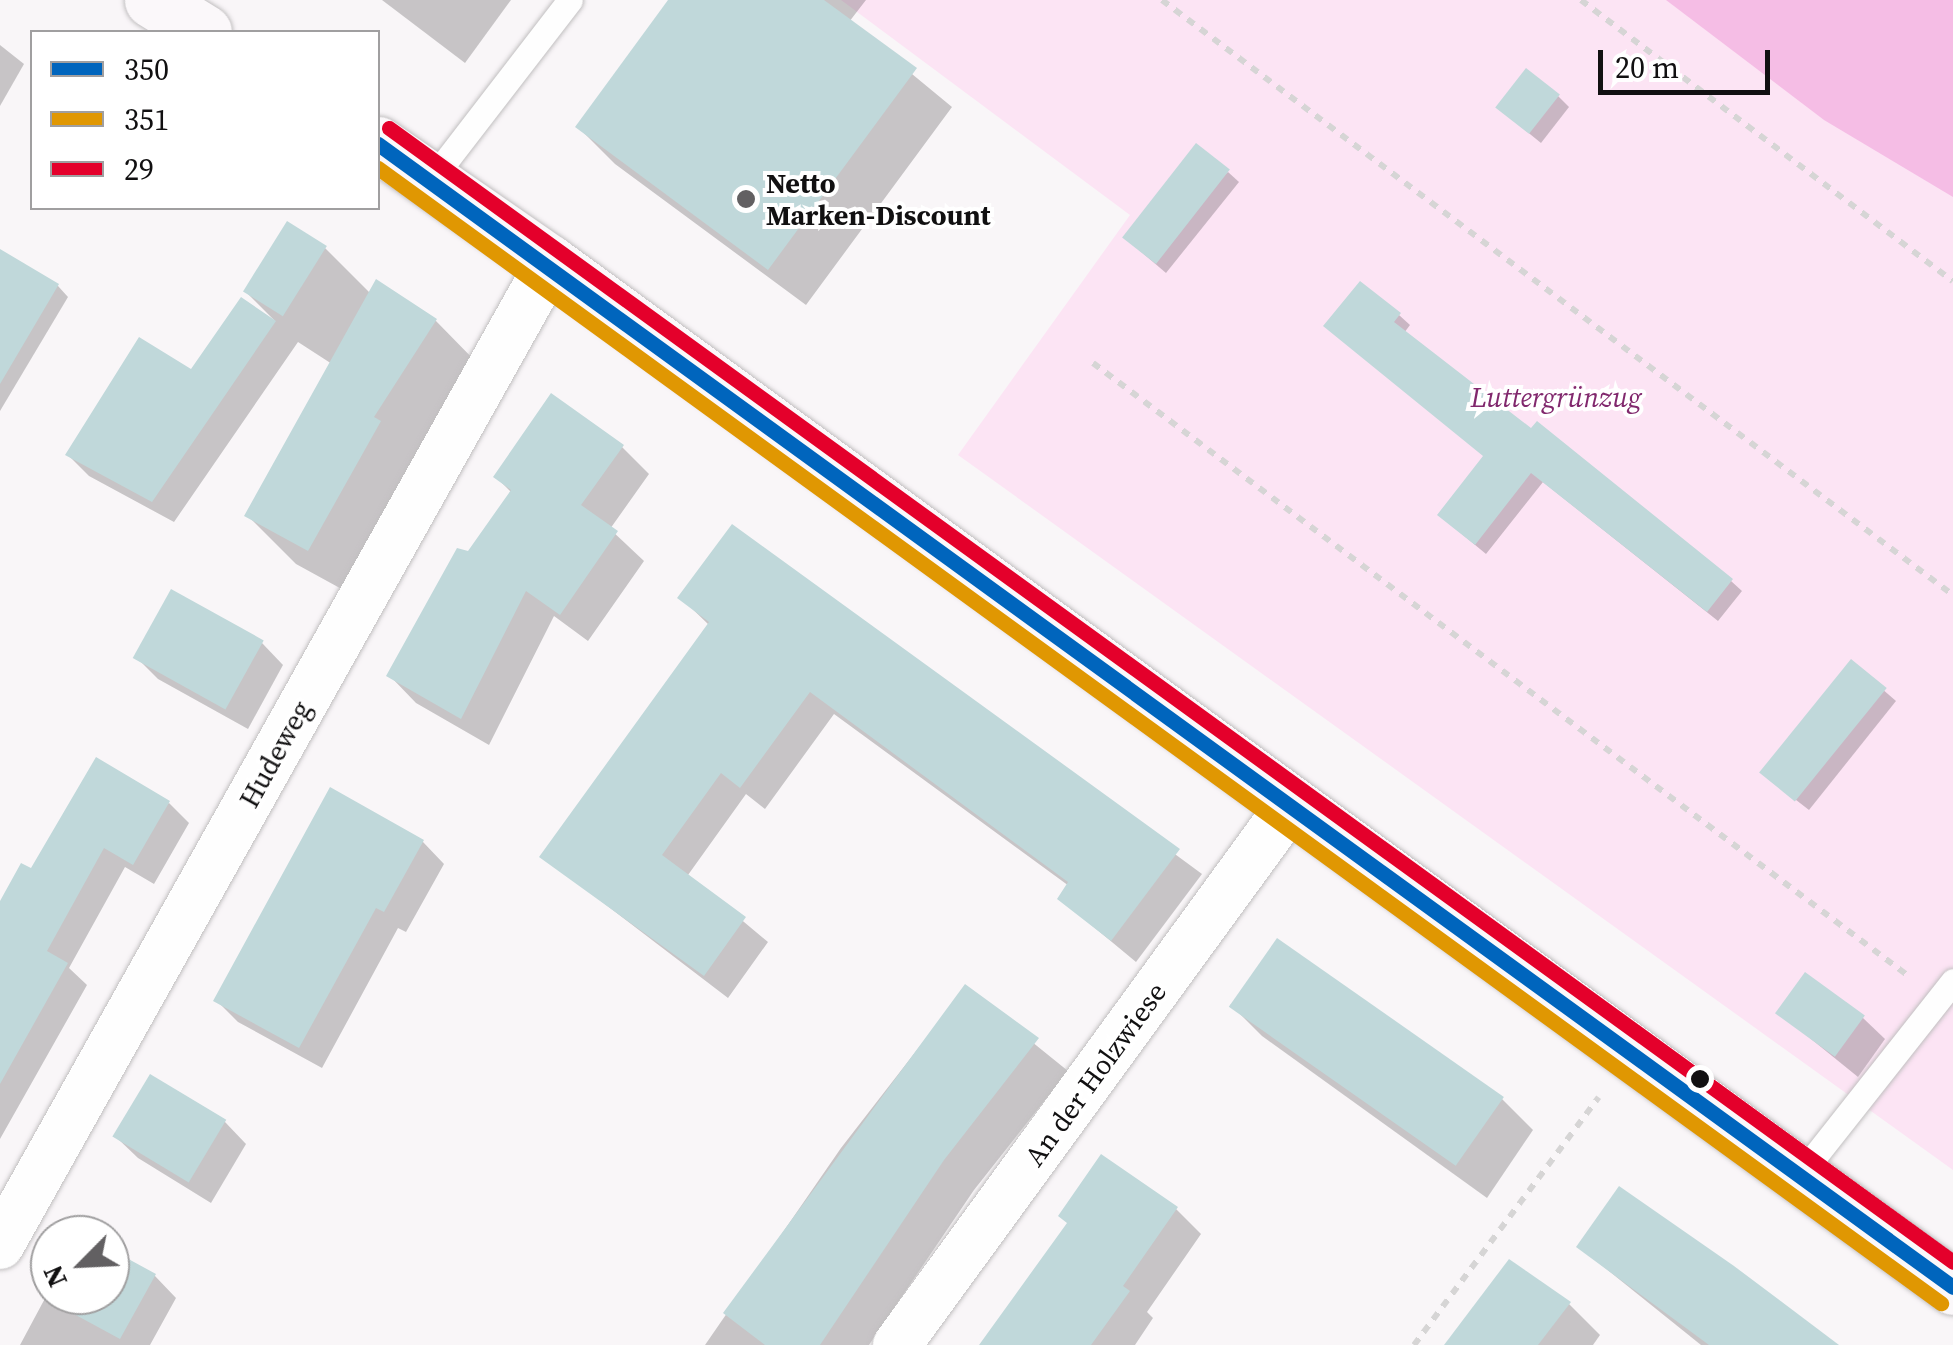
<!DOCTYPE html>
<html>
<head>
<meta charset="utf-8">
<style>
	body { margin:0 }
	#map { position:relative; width:1953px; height:1345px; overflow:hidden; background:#f9f6f8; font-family:"Source Serif 4",serif }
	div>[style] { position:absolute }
	.green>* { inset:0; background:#fce4f4 }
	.water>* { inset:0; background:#f5bde5 }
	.shadow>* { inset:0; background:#0003 }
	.building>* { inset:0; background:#c0d8da; transform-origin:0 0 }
	.path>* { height:6px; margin-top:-3px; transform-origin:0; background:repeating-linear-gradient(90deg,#d6d5d5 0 8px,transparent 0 16px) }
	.roads { filter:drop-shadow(0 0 2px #c1bfc0) drop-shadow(0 0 2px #c1bfc0) }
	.service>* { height:25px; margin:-12.5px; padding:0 12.5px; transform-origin:12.5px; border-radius:12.5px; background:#fefefe }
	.minor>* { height:48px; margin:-24px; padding:0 24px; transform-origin:24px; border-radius:24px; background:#fefefe }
	.secondary>* { height:55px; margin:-27.5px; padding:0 27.5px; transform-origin:27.5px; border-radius:27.5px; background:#fbf8fa }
	.bus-1>* { height:15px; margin:-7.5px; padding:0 7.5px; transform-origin:7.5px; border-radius:7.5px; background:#0065bd }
	.bus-2>* { height:15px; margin:-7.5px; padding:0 7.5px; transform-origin:7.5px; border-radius:7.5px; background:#e09702 }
	.bus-3>* { height:15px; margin:-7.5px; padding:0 7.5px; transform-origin:7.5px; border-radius:7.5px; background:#e4002b }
	.dots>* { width:28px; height:28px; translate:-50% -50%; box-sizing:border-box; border:5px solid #fff; border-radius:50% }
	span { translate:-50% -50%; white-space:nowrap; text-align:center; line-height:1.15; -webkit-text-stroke:8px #fff; paint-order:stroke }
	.poi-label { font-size:28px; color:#111011; font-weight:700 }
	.left { translate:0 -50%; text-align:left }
	.park-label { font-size:28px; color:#81286d; font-style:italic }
	.street-label { font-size:28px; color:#111011 }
	.legend { position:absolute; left:30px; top:30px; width:350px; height:180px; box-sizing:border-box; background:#fff; border:2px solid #a09fa0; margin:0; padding:12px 18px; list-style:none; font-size:30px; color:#111011 }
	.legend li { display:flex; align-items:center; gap:20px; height:50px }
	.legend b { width:50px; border:2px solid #a09fa0 }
	.north { position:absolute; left:30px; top:1215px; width:100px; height:100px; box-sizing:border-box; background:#fff; border:2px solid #a09fa0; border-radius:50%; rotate:246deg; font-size:28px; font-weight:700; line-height:40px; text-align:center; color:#111011 }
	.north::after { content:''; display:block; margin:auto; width:35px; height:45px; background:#626062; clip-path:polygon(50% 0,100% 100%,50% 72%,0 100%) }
	.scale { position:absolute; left:1598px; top:50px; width:172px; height:45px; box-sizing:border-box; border:5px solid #111011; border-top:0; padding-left:12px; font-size:30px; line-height:35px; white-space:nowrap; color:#111011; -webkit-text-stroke:8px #fff; paint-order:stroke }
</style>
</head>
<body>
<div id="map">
	<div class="green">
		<i style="clip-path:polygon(841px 0,1953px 0,1953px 1170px,958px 455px,1130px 215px)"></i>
	</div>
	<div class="water">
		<i style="clip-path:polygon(1666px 0,1953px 0,1953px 197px,1824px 120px)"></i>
	</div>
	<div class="shadow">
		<i style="clip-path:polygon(382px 0,511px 0,465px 63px)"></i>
		<i style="clip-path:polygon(671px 0,866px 0,849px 22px,952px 107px,806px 305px,615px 164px,578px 127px)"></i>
		<i style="clip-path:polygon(0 45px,24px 64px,0 106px)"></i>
		<i style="clip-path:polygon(1558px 96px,1569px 107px,1541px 143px,1509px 117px)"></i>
		<i style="clip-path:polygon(1228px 172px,1239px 182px,1166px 273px,1132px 244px)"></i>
		<i style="clip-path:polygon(325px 248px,371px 294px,436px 321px,484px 370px,358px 598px,296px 564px,247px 515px,332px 364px,298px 342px,174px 522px,89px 476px,68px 455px,274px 320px,245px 291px)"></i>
		<i style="clip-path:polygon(0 274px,58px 286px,68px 297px,0 411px)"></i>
		<i style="clip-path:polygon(1399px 315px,1410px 325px,1404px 333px,1731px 581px,1742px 591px,1718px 621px,1543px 482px,1486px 554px,1451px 525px,1486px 457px,1337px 336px)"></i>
		<i style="clip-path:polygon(622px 447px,649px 474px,610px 529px,644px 561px,588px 641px,554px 616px,489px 745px,416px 703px,389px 675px,512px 493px,496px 477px)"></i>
		<i style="clip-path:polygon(732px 528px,1202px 874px,1136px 962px,1060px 899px,1069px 886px,834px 714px,765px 809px,746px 794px,688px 875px,768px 942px,728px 998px,542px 856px,709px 625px,681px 598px)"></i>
		<i style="clip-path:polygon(262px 643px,283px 665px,248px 729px,158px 679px,136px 657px)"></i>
		<i style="clip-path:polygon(1851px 662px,1896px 701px,1809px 810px,1774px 783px)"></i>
		<i style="clip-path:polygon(331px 790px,423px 842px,444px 864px,406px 932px,398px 928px,322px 1068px,238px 1022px,216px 1000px)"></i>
		<i style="clip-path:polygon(169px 803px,189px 823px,154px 884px,125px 867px,69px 968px,87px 985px,0 1139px,0 906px,32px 872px)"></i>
		<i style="clip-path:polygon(965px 988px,1068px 1071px,974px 1190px,869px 1345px,705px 1345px,841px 1148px)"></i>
		<i style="clip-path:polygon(1230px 1004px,1502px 1099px,1533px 1130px,1487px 1198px,1262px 1036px)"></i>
		<i style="clip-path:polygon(1779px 1013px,1863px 1018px,1885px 1039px,1858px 1077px)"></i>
		<i style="clip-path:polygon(151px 1078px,225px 1122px,246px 1144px,211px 1203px,138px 1158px,116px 1137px)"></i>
		<i style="clip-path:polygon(1176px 1209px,1201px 1234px,1147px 1312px,1153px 1318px,1135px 1345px,982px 1345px)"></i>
		<i style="clip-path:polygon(1579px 1247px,1834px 1345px,1701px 1345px)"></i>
		<i style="clip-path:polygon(110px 1252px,155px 1276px,176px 1298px,150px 1345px,20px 1345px,50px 1289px,50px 1295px,110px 1295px)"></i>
		<i style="clip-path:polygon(1569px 1304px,1600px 1335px,1593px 1345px,1448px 1345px)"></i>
	</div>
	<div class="building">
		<i style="clip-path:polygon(668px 0,824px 0,917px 68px,768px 270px,575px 127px)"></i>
		<i style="left:1526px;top:68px;width:43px;height:50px;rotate:38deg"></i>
		<i style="left:1196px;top:143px;width:43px;height:120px;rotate:38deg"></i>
		<i style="left:287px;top:221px;width:47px;height:83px;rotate:32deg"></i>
		<i style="clip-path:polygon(0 249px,59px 284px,0 384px)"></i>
		<i style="clip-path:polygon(376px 279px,437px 319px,374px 417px,381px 421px,308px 551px,244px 516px)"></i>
		<i style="clip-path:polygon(1360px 281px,1401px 313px,1394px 322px,1531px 428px,1537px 421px,1733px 579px,1707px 612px,1531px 473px,1475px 545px,1437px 515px,1483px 456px,1323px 326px)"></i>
		<i style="clip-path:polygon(241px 297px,276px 321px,152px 502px,65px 455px,139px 337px,191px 369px)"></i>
		<i style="clip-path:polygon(551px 393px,624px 445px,581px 505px,618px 531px,560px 615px,526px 591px,461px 719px,386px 676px,457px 548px,468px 551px,511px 490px,493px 477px)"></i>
		<i style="clip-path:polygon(732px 524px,1180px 849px,1111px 941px,1057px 899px,1068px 882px,810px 692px,740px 788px,721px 773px,662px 855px,746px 917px,704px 976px,539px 857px,709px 622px,677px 598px)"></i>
		<i style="left:171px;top:589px;width:106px;height:79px;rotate:29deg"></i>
		<i style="left:1851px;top:659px;width:46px;height:146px;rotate:39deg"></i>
		<i style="clip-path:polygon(96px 757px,170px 801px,133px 865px,104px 848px,47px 951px,68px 963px,0 1084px,0 901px,21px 863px,31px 868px)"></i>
		<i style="clip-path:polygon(330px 787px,424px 840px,384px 912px,376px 908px,299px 1048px,213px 1001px)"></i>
		<i style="left:1277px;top:938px;width:277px;height:84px;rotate:35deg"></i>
		<i style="left:1805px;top:972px;width:74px;height:51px;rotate:36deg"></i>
		<i style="clip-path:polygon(965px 984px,1039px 1038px,944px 1160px,820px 1345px,765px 1345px,723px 1313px)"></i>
		<i style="left:150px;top:1074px;width:89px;height:73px;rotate:31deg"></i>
		<i style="clip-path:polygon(1101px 1154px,1178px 1207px,1123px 1286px,1130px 1291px,1091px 1345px,979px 1345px,1067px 1223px,1058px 1216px)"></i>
		<i style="clip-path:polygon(1619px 1186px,1734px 1266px,1839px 1345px,1709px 1345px,1576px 1247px)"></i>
		<i style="clip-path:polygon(110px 1249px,156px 1274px,120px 1339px,50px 1301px,50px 1282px,50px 1295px,110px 1295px)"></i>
		<i style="clip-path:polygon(1509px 1259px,1571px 1302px,1538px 1345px,1444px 1345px)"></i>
	</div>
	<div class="path">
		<i style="left:1162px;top:0;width:990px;rotate:36.95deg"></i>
		<i style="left:1581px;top:0;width:466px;rotate:37.1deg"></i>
		<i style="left:1093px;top:363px;width:1017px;rotate:36.93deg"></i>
		<i style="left:1414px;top:1345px;width:309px;rotate:-53.3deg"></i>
	</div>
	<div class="roads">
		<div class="service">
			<i style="left:432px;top:179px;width:226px;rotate:-52.4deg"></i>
			<i style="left:1800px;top:1175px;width:247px;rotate:-51.7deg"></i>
		</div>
		<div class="minor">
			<i style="left:0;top:1245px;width:1126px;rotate:-60.75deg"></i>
			<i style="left:897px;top:1345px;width:671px;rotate:-53.92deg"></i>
		</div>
		<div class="secondary">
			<i style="left:152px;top:0;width:61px;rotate:31.6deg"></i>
			<i style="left:378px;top:144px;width:209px;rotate:34.7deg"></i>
			<i style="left:550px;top:263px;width:1737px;rotate:36.12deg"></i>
		</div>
	</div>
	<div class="bus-1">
		<i style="left:378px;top:144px;width:1946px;rotate:35.97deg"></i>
	</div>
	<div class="bus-2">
		<i style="left:378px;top:168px;width:1932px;rotate:35.99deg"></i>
	</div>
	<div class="bus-3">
		<i style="left:389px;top:128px;width:1932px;rotate:35.94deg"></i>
	</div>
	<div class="dots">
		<i style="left:746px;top:199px;background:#626062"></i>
		<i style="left:1700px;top:1079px;background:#111011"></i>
	</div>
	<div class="poi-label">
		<span class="left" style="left:766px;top:199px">Netto<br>Marken-Discount</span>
	</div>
	<div class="park-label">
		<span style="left:1556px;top:397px">Luttergrünzug</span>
	</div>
	<div class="street-label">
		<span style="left:275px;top:754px;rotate:-61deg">Hudeweg</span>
		<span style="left:1095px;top:1074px;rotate:-54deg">An der Holzwiese</span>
	</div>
	<ul class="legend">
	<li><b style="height:12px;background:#0065bd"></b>350</li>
	<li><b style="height:12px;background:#e09702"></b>351</li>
	<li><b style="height:12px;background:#e4002b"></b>29</li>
	</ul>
	<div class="north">N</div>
	<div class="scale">20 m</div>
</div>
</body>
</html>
